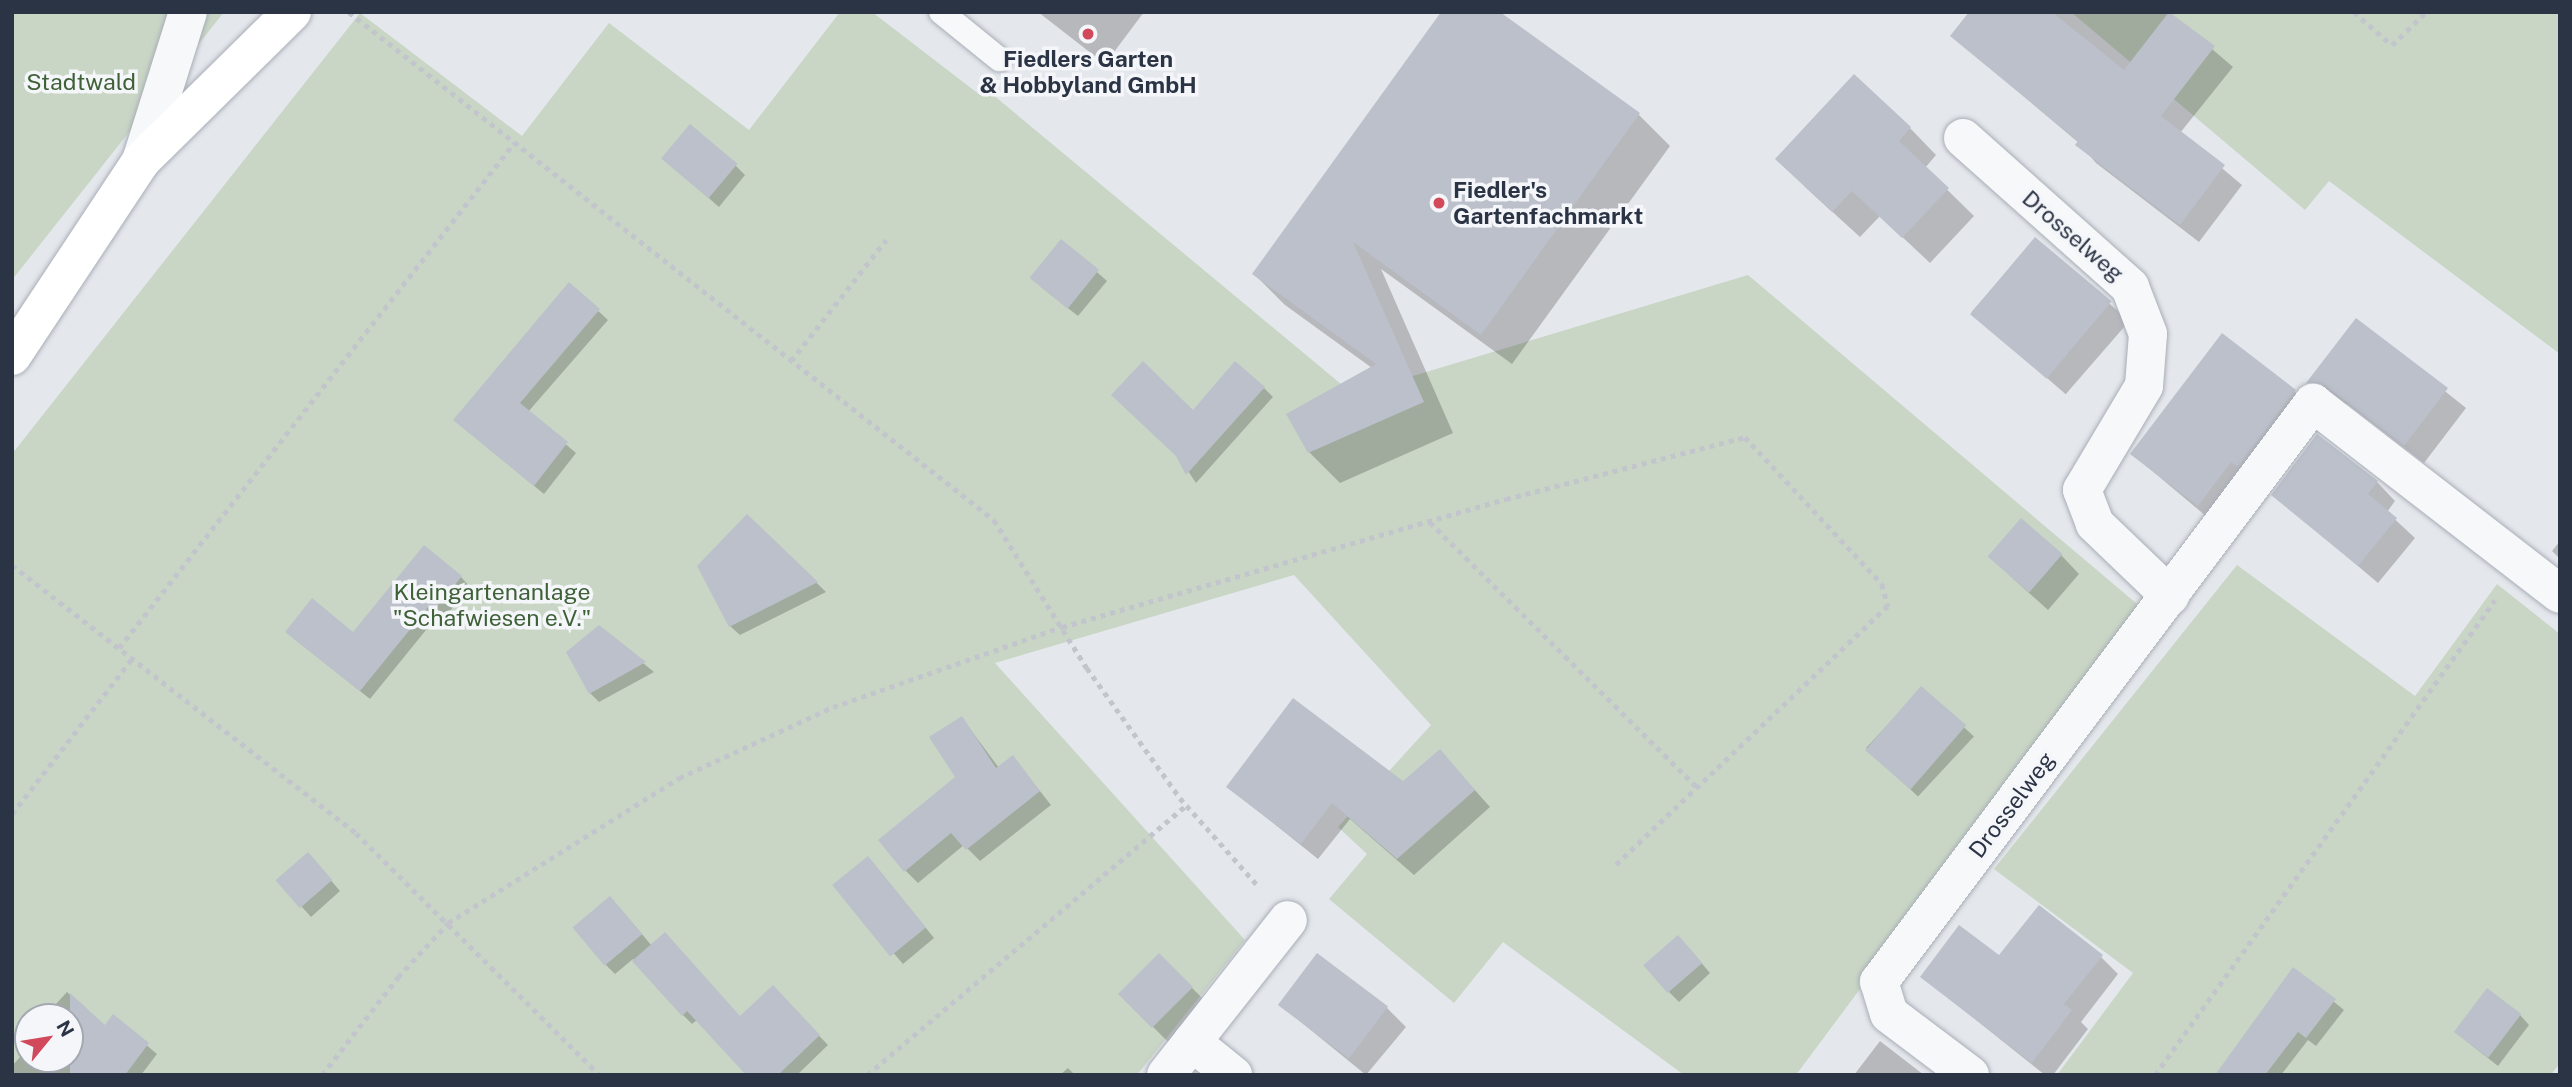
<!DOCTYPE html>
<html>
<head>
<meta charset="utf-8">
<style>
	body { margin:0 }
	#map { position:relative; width:2572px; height:1087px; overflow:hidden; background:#e4e7ec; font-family:"Public Sans",sans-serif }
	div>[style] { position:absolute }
	.green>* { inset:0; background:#c9d6c5 }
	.shadow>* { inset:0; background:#0003; transform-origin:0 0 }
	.building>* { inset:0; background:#bbc0ca; transform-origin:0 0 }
	.path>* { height:4.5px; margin-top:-2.25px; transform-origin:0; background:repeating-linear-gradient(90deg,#c2c5cb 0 5px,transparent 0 10px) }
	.roads { filter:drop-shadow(0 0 2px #a9aeb7) drop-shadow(0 0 2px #a9aeb7) }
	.lane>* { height:24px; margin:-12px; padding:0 12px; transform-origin:12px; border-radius:12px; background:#f7f8fa }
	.street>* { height:38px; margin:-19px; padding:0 19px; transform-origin:19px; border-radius:19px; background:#f7f8fa }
	.secondary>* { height:38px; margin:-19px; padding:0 19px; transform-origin:19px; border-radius:19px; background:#fff }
	.dots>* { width:19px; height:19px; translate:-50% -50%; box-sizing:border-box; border:4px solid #f4f6f9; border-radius:50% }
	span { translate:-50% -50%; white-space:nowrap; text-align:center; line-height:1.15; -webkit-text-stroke:7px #f4f6f9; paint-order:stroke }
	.poi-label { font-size:23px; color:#2b3445; font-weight:700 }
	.left { translate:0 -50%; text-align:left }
	.park-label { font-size:23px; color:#3f6138 }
	.street-label { font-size:23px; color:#2b3445 }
	.frame { position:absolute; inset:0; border:14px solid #2b3445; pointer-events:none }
	.north { position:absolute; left:14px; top:1003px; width:70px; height:70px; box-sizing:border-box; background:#f4f6f9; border:2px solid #a4a8b1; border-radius:50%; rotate:60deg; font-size:19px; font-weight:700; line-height:28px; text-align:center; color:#2b3445 }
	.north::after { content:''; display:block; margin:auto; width:24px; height:32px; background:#d1495b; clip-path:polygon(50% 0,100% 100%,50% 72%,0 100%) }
</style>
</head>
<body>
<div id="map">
	<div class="green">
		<i style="clip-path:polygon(12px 12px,224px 12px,12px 280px)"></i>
		<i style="clip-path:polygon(evenodd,840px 12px,872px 12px,980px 95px,986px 89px,1353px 394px,1748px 275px,2143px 609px,1796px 1075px,1684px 1075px,1503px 942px,1454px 1003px,1329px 899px,1367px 854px,1338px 827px,1431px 725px,1294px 575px,995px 663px,1245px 940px,1137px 1075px,12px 1075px,12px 454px,360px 13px,522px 136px,609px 23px,749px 130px,840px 12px,28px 1017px,70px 1017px,70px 1059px,28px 1059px,28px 1017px)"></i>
		<i style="clip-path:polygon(2071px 12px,2560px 12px,2560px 354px,2329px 181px,2305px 210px)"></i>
		<i style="clip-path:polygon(2237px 565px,2415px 696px,2497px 584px,2560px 634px,2560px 1063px,2551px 1075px,2057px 1075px,2133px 973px,1994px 869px)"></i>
	</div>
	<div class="shadow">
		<i style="clip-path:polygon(1038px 12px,1144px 12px,1105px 64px)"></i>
		<i style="clip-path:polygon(1497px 12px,1639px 115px,1670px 146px,1512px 364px,1381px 269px,1453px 433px,1340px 483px,1309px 452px,1372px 368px,1285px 305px,1254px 274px)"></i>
		<i style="clip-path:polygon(1971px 12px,2169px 12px,2233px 67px,2180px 133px,2242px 185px,2199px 242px,2096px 163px,2079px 143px,1952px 36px)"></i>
		<i style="clip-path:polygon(1910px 128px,1936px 155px,1925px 168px,1974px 216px,1930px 263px,1880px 216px,1860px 237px,1804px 186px)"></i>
		<i style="clip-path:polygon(736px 166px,745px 175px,719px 207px,673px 167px)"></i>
		<i style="left:2035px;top:239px;width:125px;height:97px;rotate:41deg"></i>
		<i style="clip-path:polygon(1062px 241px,1107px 281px,1078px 316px,1041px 287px)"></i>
		<i style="clip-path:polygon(570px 285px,608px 320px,528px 412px,576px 453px,544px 494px,465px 429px)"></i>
		<i style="clip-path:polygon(2356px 320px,2466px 408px,2424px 463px,2347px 404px,2327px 401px,2309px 382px)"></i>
		<i style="clip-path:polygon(1264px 388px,1273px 397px,1196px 483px,1178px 456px)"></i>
		<i style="clip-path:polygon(2294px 391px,2321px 418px,2225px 532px,2132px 454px)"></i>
		<i style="clip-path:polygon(2377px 482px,2395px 501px,2387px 512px,2415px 538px,2378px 583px,2274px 495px)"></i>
		<i style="clip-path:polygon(748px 516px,826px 592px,740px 635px,730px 626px)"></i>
		<i style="clip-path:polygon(2560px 541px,2560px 559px,2552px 551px)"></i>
		<i style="clip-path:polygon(2061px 555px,2079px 574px,2048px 610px,2008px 574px)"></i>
		<i style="clip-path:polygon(461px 577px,470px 587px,444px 618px,439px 614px,370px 699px,297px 641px,353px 634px)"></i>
		<i style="clip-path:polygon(599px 627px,654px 672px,599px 702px,590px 693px)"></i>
		<i style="left:1922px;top:688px;width:71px;height:82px;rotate:43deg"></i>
		<i style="clip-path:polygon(962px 718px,999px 768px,1013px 757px,1051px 805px,980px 861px,964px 845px,918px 883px,905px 870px,957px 777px)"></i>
		<i style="clip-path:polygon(1440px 751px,1490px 807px,1414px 875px,1350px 819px,1318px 859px,1228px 787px,1403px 783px)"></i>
		<i style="clip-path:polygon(317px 864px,340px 891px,311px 917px,302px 907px)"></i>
		<i style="clip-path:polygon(877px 868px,934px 938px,903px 964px,834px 884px)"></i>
		<i style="clip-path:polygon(619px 907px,652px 946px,741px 1018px,773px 988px,828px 1045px,797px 1075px,749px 1075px,697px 1020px,692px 1024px,683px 1015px,633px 959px,615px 974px,606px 965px)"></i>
		<i style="clip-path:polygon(1687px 946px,1710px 973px,1679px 1002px,1669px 992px)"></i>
		<i style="left:1159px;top:955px;width:74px;height:55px;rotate:45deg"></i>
		<i style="clip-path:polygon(2101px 957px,2118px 974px,2081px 1022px,2088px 1029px,2053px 1075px,2045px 1075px,1922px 977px,1999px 958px)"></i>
		<i style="clip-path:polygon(2294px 969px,2344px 1010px,2316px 1046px,2308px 1040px,2281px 1075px,2233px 1075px)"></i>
		<i style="clip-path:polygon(67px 992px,105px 1027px,113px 1017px,157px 1054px,141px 1075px,12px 1075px,12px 1066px,28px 1048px,28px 1059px,70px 1059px,70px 1017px,44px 1017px)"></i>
		<i style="clip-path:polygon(1280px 1005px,1387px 1008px,1406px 1027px,1366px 1075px)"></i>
		<i style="clip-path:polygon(2520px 1015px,2529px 1025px,2498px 1066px,2465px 1040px)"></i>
		<i style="clip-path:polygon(1880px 1041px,1924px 1075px,1854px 1075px)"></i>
		<i style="clip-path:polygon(1068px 1068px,1075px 1075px,1060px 1075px)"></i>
	</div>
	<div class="building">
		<i style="clip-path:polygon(1441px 12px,1500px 12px,1640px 113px,1481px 335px,1353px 242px,1424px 402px,1308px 453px,1286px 414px,1376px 364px,1252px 274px)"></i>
		<i style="clip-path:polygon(1969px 12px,2052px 12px,2124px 70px,2169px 12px,2215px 46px,2161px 116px,2225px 165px,2180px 225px,2075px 145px,2078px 141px,1950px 36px)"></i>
		<i style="clip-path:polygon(1854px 74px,1911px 127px,1899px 141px,1949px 188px,1902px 238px,1852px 191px,1832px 212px,1775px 159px)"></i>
		<i style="left:690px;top:124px;width:62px;height:45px;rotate:40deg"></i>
		<i style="left:2035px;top:237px;width:100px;height:101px;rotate:40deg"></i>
		<i style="left:1061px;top:239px;width:49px;height:50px;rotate:39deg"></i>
		<i style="clip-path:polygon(569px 282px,600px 309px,520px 403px,568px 442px,534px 486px,453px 420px)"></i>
		<i style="clip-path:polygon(2356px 318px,2448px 388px,2404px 446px,2326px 386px,2306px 383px)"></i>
		<i style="clip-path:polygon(2222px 333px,2296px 390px,2238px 467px,2231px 462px,2198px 506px,2130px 454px)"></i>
		<i style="clip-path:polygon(1143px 361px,1193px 410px,1235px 361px,1265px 387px,1186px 475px,1176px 456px,1111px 395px)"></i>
		<i style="clip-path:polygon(2317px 434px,2378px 481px,2368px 494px,2397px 518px,2358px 566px,2271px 495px)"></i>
		<i style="clip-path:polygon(747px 514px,818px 582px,729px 627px,697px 566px)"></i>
		<i style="left:2021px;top:518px;width:55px;height:51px;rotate:41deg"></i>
		<i style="clip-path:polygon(424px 545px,462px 576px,434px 610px,429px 606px,360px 691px,285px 632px,312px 598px,353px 632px)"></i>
		<i style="clip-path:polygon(599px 625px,646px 662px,589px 694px,566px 652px)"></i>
		<i style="left:1921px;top:686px;width:60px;height:85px;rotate:41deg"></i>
		<i style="clip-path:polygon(1293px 698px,1403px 781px,1440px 749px,1475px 790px,1397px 859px,1332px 803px,1301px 844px,1226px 787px)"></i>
		<i style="clip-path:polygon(962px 716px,996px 768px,1013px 755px,1040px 791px,966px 850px,951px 833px,904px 872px,878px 840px,955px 777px,929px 737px)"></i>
		<i style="left:308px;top:852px;width:37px;height:43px;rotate:49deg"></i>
		<i style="left:868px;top:856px;width:92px;height:46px;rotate:51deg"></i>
		<i style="left:610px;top:896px;width:50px;height:49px;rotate:50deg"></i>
		<i style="clip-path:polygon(2039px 905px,2103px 955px,2064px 1004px,2072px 1010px,2032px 1063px,1920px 977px,1959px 925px,1999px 955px)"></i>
		<i style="clip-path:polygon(665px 932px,740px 1016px,773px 985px,820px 1035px,778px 1075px,746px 1075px,687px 1011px,682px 1016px,632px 961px)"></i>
		<i style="left:1678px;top:935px;width:37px;height:46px;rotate:49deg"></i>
		<i style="left:1159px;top:953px;width:48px;height:58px;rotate:45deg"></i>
		<i style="left:1317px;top:953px;width:89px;height:65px;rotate:37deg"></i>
		<i style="clip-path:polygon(2293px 967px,2336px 999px,2306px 1038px,2298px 1032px,2265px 1075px,2215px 1075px)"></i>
		<i style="left:2487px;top:988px;width:43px;height:55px;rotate:37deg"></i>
		<i style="clip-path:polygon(70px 993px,105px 1025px,113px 1014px,149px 1043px,125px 1075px,70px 1075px)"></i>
	</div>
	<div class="path">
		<i style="left:349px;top:12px;width:821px;rotate:38.22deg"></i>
		<i style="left:994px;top:520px;width:175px;rotate:57.9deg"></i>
		<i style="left:1087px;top:668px;width:160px;rotate:54.4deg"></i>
		<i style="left:1180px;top:798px;width:120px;rotate:48.4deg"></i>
		<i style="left:2354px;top:12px;width:50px;rotate:41deg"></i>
		<i style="left:2392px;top:45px;width:47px;rotate:-44.1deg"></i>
		<i style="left:791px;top:361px;width:154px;rotate:-51.9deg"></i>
		<i style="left:1430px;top:522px;width:376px;rotate:44.8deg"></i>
		<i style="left:12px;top:565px;width:436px;rotate:37.9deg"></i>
		<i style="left:356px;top:833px;width:344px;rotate:44.8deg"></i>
		<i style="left:119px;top:648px;width:641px;rotate:-51.97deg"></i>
		<i style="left:12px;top:814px;width:196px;rotate:-52.3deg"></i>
		<i style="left:322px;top:1075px;width:124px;rotate:-52.2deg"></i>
		<i style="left:398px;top:977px;width:74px;rotate:-47.2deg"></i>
		<i style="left:448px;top:923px;width:273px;rotate:-32.1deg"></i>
		<i style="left:679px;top:778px;width:170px;rotate:-24.8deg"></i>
		<i style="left:833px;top:707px;width:243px;rotate:-19.3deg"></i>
		<i style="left:1062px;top:627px;width:462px;rotate:-16.1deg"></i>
		<i style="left:1506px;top:499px;width:247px;rotate:-14.5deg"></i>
		<i style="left:1745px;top:437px;width:201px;rotate:47deg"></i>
		<i style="left:1882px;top:584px;width:23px;rotate:75deg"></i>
		<i style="left:1888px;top:606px;width:376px;rotate:136.4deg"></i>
		<i style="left:867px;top:1075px;width:419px;rotate:-40.2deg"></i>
		<i style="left:2155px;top:1075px;width:584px;rotate:-54.41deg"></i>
	</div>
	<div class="roads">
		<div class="lane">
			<i style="left:941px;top:12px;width:75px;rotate:39deg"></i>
		</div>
		<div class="street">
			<i style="left:1963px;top:138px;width:224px;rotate:41.7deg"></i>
			<i style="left:2130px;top:287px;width:50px;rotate:69deg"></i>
			<i style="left:2148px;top:334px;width:52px;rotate:94.4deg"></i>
			<i style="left:2144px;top:386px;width:121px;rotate:120.8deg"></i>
			<i style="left:2082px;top:490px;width:36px;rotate:69deg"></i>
			<i style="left:2095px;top:524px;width:104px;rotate:43.8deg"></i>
			<i style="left:141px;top:161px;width:156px;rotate:-72.5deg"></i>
			<i style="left:1192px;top:1042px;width:53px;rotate:38.8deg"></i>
			<i style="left:1166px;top:1075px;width:197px;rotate:-51.8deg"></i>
			<i style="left:1970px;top:1075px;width:101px;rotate:-143deg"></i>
			<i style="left:1889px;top:1014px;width:34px;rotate:-107deg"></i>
			<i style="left:1879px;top:982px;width:724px;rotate:-53.15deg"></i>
			<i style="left:2313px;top:403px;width:312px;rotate:37.7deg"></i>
		</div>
		<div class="secondary">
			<i style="left:12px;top:356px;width:234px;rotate:-56.5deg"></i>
			<i style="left:141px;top:161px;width:212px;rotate:-44.6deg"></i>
		</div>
	</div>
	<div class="dots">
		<i style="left:1088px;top:34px;background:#d1495b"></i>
		<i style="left:1439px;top:203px;background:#d1495b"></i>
	</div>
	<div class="poi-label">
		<span style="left:1088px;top:72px">Fiedlers Garten<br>&amp; Hobbyland GmbH</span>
		<span class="left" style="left:1453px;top:203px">Fiedler's<br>Gartenfachmarkt</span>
	</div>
	<div class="park-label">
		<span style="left:81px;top:82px">Stadtwald</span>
		<span style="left:492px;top:605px">Kleingartenanlage<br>"Schafwiesen e.V."</span>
	</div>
	<div class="street-label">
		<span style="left:2073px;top:236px;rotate:41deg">Drosselweg</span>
		<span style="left:2012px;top:805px;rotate:-53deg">Drosselweg</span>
	</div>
	<div class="frame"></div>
	<div class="north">N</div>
</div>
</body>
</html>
